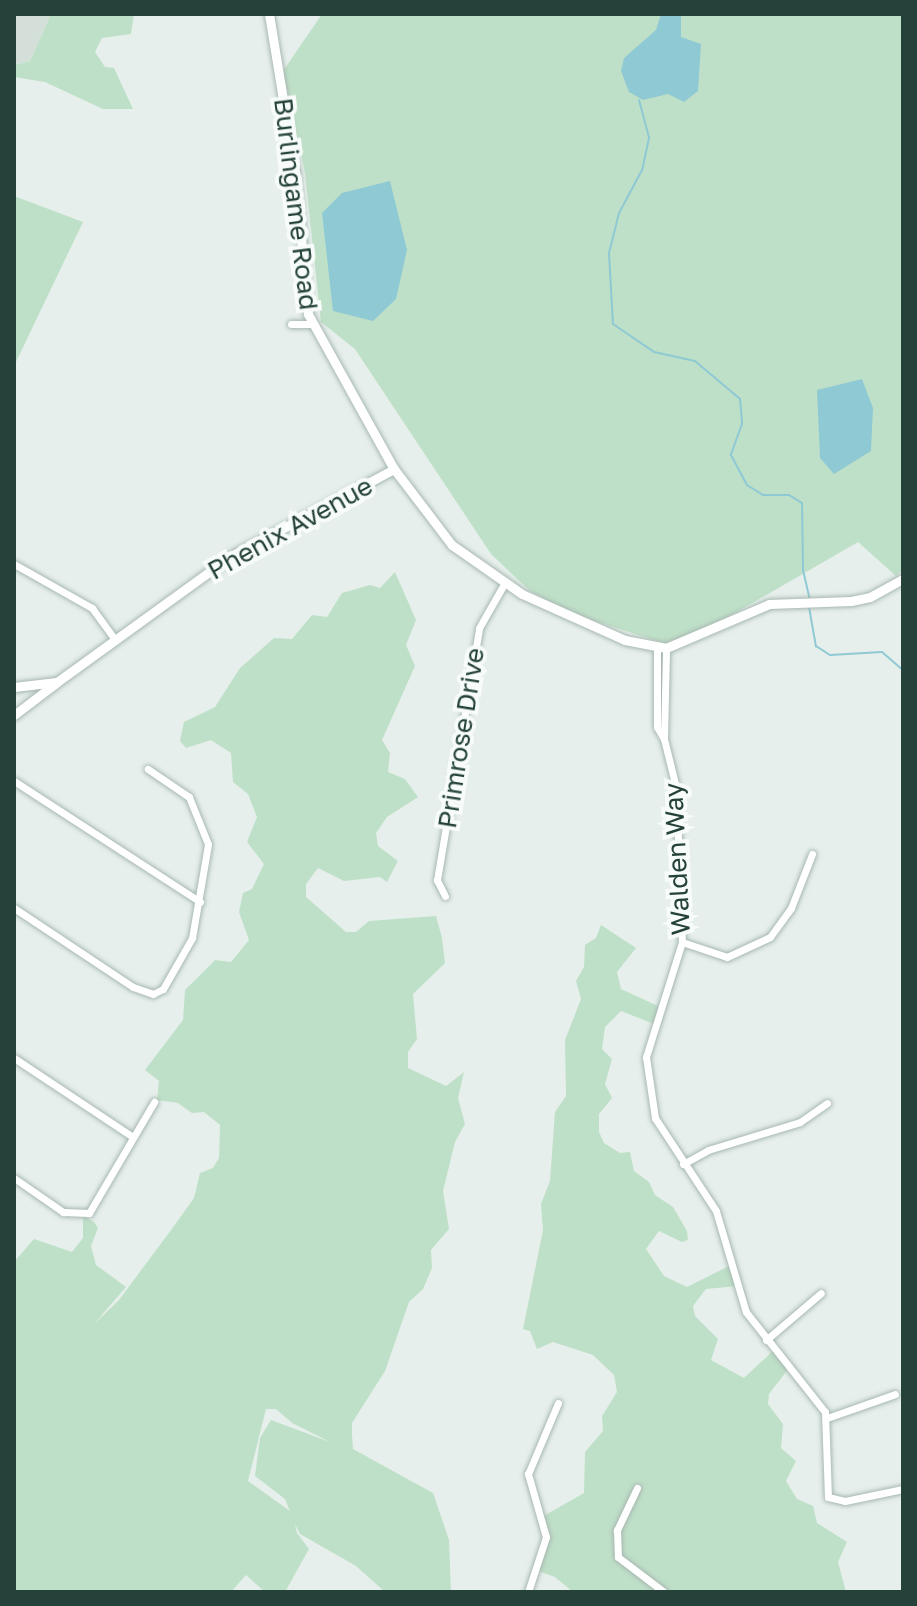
<!DOCTYPE html>
<html>
<head>
<meta charset="utf-8">
<style>
	body { margin:0 }
	#map { position:relative; width:917px; height:1606px; overflow:hidden; background:#e6efeb; font-family:"Golos Text",sans-serif }
	div>[style] { position:absolute }
	.built>* { inset:0; background:#d4dfda }
	.green>* { inset:0; background:#bfe0c8 }
	.water>* { inset:0; background:#8ec9d4 }
	.stream>* { height:2px; margin:-1px; padding:0 1px; transform-origin:1px; border-radius:1px; background:#8ec9d4 }
	.roads { filter:drop-shadow(0 0 2px #a8b8b2) drop-shadow(0 0 2px #a8b8b2) }
	.street>* { height:7px; margin:-3.5px; padding:0 3.5px; transform-origin:3.5px; border-radius:3.5px; background:#fff }
	.secondary>* { height:9px; margin:-4.5px; padding:0 4.5px; transform-origin:4.5px; border-radius:4.5px; background:#fff }
	span { translate:-50% -50%; white-space:nowrap; text-align:center; line-height:1.15; -webkit-text-stroke:8px #f7fbf9; paint-order:stroke }
	.street-label { font-size:26px; color:#24423a }
	.frame { position:absolute; inset:0; border:16px solid #24423a; pointer-events:none }
</style>
</head>
<body>
<div id="map">
	<div class="built">
		<i style="clip-path:polygon(14px 14px,51px 14px,30px 61px,14px 65px)"></i>
	</div>
	<div class="green">
		<i style="clip-path:polygon(51px 14px,134px 14px,131px 34px,102px 38px,95px 52px,105px 67px,114px 68px,133px 109px,103px 109px,45px 82px,14px 77px,14px 65px,30px 61px)"></i>
		<i style="clip-path:polygon(322px 14px,903px 14px,903px 569px,896px 576px,858px 542px,676px 647px,576px 615px,530px 591px,491px 554px,355px 349px,321px 322px,305px 173px,283px 71px)"></i>
		<i style="clip-path:polygon(14px 196px,83px 222px,14px 366px)"></i>
		<i style="clip-path:polygon(evenodd,395px 572px,416px 620px,406px 645px,415px 666px,382px 740px,390px 753px,388px 772px,405px 779px,418px 797px,387px 817px,376px 833px,378px 846px,398px 861px,387px 882px,380px 877px,344px 881px,318px 868px,306px 884px,306px 897px,346px 932px,356px 932px,369px 921px,436px 916px,442px 938px,445px 963px,413px 994px,417px 1039px,408px 1052px,408px 1068px,446px 1086px,464px 1072px,458px 1098px,465px 1124px,455px 1142px,443px 1191px,449px 1229px,431px 1250px,432px 1268px,423px 1289px,409px 1302px,385px 1371px,352px 1423px,352px 1435px,353px 1449px,433px 1493px,449px 1540px,451px 1592px,385px 1592px,356px 1566px,300px 1534px,295px 1524px,297px 1533px,309px 1549px,285px 1592px,265px 1592px,246px 1575px,231px 1592px,14px 1592px,14px 1262px,34px 1239px,72px 1252px,83px 1238px,83px 1216px,94px 1222px,98px 1228px,91px 1246px,96px 1265px,126px 1287px,94px 1324px,119px 1300px,174px 1226px,194px 1198px,200px 1173px,213px 1168px,219px 1158px,220px 1125px,204px 1112px,192px 1113px,178px 1103px,157px 1100px,159px 1081px,145px 1070px,183px 1020px,185px 990px,215px 960px,231px 962px,249px 940px,239px 912px,243px 893px,252px 889px,264px 864px,247px 842px,257px 817px,248px 794px,233px 782px,231px 753px,211px 740px,186px 748px,180px 741px,184px 722px,215px 707px,240px 668px,274px 638px,292px 639px,312px 615px,327px 617px,342px 593px,370px 585px,380px 588px,395px 572px,266px 1409px,276px 1409px,292px 1423px,330px 1442px,271px 1420px,260px 1438px,255px 1476px,285px 1499px,290px 1511px,248px 1481px,266px 1409px)"></i>
		<i style="clip-path:polygon(601px 925px,636px 948px,617px 972px,621px 989px,660px 1007px,654px 1024px,621px 1011px,605px 1027px,602px 1049px,612px 1059px,605px 1084px,612px 1098px,599px 1114px,599px 1132px,604px 1143px,620px 1153px,630px 1152px,634px 1171px,649px 1182px,655px 1195px,673px 1207px,687px 1231px,688px 1240px,682px 1242px,659px 1231px,646px 1249px,664px 1276px,687px 1287px,733px 1264px,737px 1286px,706px 1289px,693px 1306px,695px 1316px,718px 1339px,711px 1360px,744px 1378px,774px 1350px,789px 1368px,769px 1394px,768px 1404px,783px 1424px,781px 1448px,796px 1461px,786px 1481px,797px 1499px,813px 1506px,817px 1523px,847px 1542px,838px 1562px,846px 1592px,573px 1592px,555px 1577px,535px 1570px,545px 1536px,542px 1517px,584px 1493px,585px 1452px,603px 1431px,602px 1416px,617px 1392px,614px 1375px,593px 1355px,553px 1342px,537px 1349px,530px 1331px,523px 1329px,543px 1230px,541px 1204px,550px 1181px,555px 1112px,566px 1096px,565px 1040px,581px 999px,576px 981px,584px 967px,585px 945px,596px 938px)"></i>
	</div>
	<div class="water">
		<i style="clip-path:polygon(661px 14px,689px 14px,681px 16px,681px 37px,701px 44px,698px 91px,684px 102px,668px 94px,643px 100px,629px 92px,621px 71px,624px 58px,656px 30px)"></i>
		<i style="clip-path:polygon(390px 181px,407px 250px,396px 299px,373px 321px,333px 311px,322px 213px,342px 193px)"></i>
		<i style="clip-path:polygon(862px 379px,873px 408px,871px 451px,834px 474px,820px 458px,817px 390px)"></i>
	</div>
	<div class="stream">
		<i style="left:639px;top:100px;width:39px;rotate:75deg"></i>
		<i style="left:649px;top:138px;width:33px;rotate:102deg"></i>
		<i style="left:642px;top:170px;width:49px;rotate:118.1deg"></i>
		<i style="left:619px;top:213px;width:41px;rotate:104deg"></i>
		<i style="left:609px;top:253px;width:71px;rotate:86.8deg"></i>
		<i style="left:613px;top:324px;width:50px;rotate:34.3deg"></i>
		<i style="left:654px;top:352px;width:42px;rotate:12.4deg"></i>
		<i style="left:695px;top:361px;width:59px;rotate:40.2deg"></i>
		<i style="left:740px;top:399px;width:25px;rotate:85deg"></i>
		<i style="left:742px;top:424px;width:33px;rotate:110deg"></i>
		<i style="left:731px;top:455px;width:34px;rotate:62deg"></i>
		<i style="left:747px;top:485px;width:19px;rotate:32deg"></i>
		<i style="left:763px;top:495px;width:26px"></i>
		<i style="left:789px;top:495px;width:15px;rotate:32deg"></i>
		<i style="left:802px;top:503px;width:67px;rotate:89.1deg"></i>
		<i style="left:803px;top:570px;width:31px;rotate:77deg"></i>
		<i style="left:809px;top:607px;width:40px;rotate:80deg"></i>
		<i style="left:816px;top:646px;width:17px;rotate:33deg"></i>
		<i style="left:830px;top:655px;width:52px;rotate:-3.3deg"></i>
		<i style="left:882px;top:652px;width:28px;rotate:41deg"></i>
	</div>
	<div class="roads">
		<div class="street">
			<i style="left:291px;top:324px;width:21px"></i>
			<i style="left:14px;top:564px;width:90px;rotate:29.4deg"></i>
			<i style="left:92px;top:608px;width:39px;rotate:54deg"></i>
			<i style="left:657px;top:647px;width:80px;rotate:90deg"></i>
			<i style="left:657px;top:727px;width:14px;rotate:60deg"></i>
			<i style="left:664px;top:739px;width:91px;rotate:-88.7deg"></i>
			<i style="left:664px;top:739px;width:49px;rotate:76deg"></i>
			<i style="left:676px;top:787px;width:155px;rotate:87.8deg"></i>
			<i style="left:682px;top:942px;width:121px;rotate:107.4deg"></i>
			<i style="left:646px;top:1057px;width:62px;rotate:81.6deg"></i>
			<i style="left:655px;top:1118px;width:111px;rotate:56.7deg"></i>
			<i style="left:716px;top:1211px;width:105px;rotate:73.5deg"></i>
			<i style="left:746px;top:1312px;width:127px;rotate:51.7deg"></i>
			<i style="left:825px;top:1412px;width:85px;rotate:88deg"></i>
			<i style="left:828px;top:1497px;width:17px;rotate:13deg"></i>
			<i style="left:845px;top:1501px;width:59px;rotate:-11.7deg"></i>
			<i style="left:14px;top:781px;width:222px;rotate:33deg"></i>
			<i style="left:445px;top:896px;width:18px;rotate:-117deg"></i>
			<i style="left:437px;top:880px;width:255px;rotate:-80.5deg"></i>
			<i style="left:479px;top:628px;width:51px;rotate:-60.4deg"></i>
			<i style="left:14px;top:908px;width:143px;rotate:33.6deg"></i>
			<i style="left:133px;top:987px;width:21px;rotate:19deg"></i>
			<i style="left:153px;top:994px;width:11px;rotate:-27deg"></i>
			<i style="left:163px;top:989px;width:59px;rotate:-60.4deg"></i>
			<i style="left:192px;top:938px;width:95px;rotate:-80.3deg"></i>
			<i style="left:208px;top:844px;width:51px;rotate:-112deg"></i>
			<i style="left:189px;top:797px;width:50px;rotate:-145.7deg"></i>
			<i style="left:682px;top:942px;width:47px;rotate:18.4deg"></i>
			<i style="left:727px;top:957px;width:47px;rotate:-24.9deg"></i>
			<i style="left:770px;top:937px;width:36px;rotate:-54deg"></i>
			<i style="left:791px;top:908px;width:58px;rotate:-68.7deg"></i>
			<i style="left:14px;top:1058px;width:143px;rotate:33.6deg"></i>
			<i style="left:683px;top:1164px;width:29px;rotate:-29deg"></i>
			<i style="left:708px;top:1150px;width:96px;rotate:-16.9deg"></i>
			<i style="left:800px;top:1122px;width:33px;rotate:-35deg"></i>
			<i style="left:14px;top:1178px;width:60px;rotate:34.8deg"></i>
			<i style="left:63px;top:1212px;width:26px;rotate:2deg"></i>
			<i style="left:89px;top:1213px;width:129px;rotate:-59.6deg"></i>
			<i style="left:766px;top:1340px;width:72px;rotate:-40.5deg"></i>
			<i style="left:827px;top:1418px;width:72px;rotate:-19.4deg"></i>
			<i style="left:637px;top:1488px;width:47px;rotate:115.5deg"></i>
			<i style="left:617px;top:1530px;width:27px;rotate:88deg"></i>
			<i style="left:618px;top:1557px;width:58px;rotate:37.3deg"></i>
			<i style="left:528px;top:1592px;width:58px;rotate:-71.9deg"></i>
			<i style="left:546px;top:1537px;width:66px;rotate:-105.9deg"></i>
			<i style="left:528px;top:1474px;width:77px;rotate:-67.1deg"></i>
		</div>
		<div class="secondary">
			<i style="left:269px;top:14px;width:161px;rotate:80.7deg"></i>
			<i style="left:295px;top:173px;width:142px;rotate:84.7deg"></i>
			<i style="left:308px;top:314px;width:177px;rotate:61deg"></i>
			<i style="left:394px;top:469px;width:96px;rotate:52.7deg"></i>
			<i style="left:452px;top:545px;width:85px;rotate:35deg"></i>
			<i style="left:522px;top:594px;width:113px;rotate:24.1deg"></i>
			<i style="left:625px;top:640px;width:42px;rotate:11deg"></i>
			<i style="left:666px;top:648px;width:112px;rotate:-23.1deg"></i>
			<i style="left:769px;top:604px;width:82px;rotate:-2.1deg"></i>
			<i style="left:851px;top:601px;width:19px;rotate:-12deg"></i>
			<i style="left:870px;top:597px;width:38px;rotate:-29deg"></i>
			<i style="left:14px;top:687px;width:43px;rotate:-6.6deg"></i>
			<i style="left:57px;top:682px;width:215px;rotate:-35.9deg"></i>
			<i style="left:231px;top:556px;width:185px;rotate:-28.1deg"></i>
			<i style="left:14px;top:715px;width:53px;rotate:-37.3deg"></i>
		</div>
	</div>
	<div class="street-label">
		<span style="left:296px;top:204px;rotate:83deg">Burlingame Road</span>
		<span style="left:290px;top:528px;rotate:-29deg">Phenix Avenue</span>
		<span style="left:461px;top:738px;rotate:-81deg">Primrose Drive</span>
		<span style="left:677px;top:859px;rotate:-93deg">Walden Way</span>
	</div>
	<div class="frame"></div>
</div>
</body>
</html>
